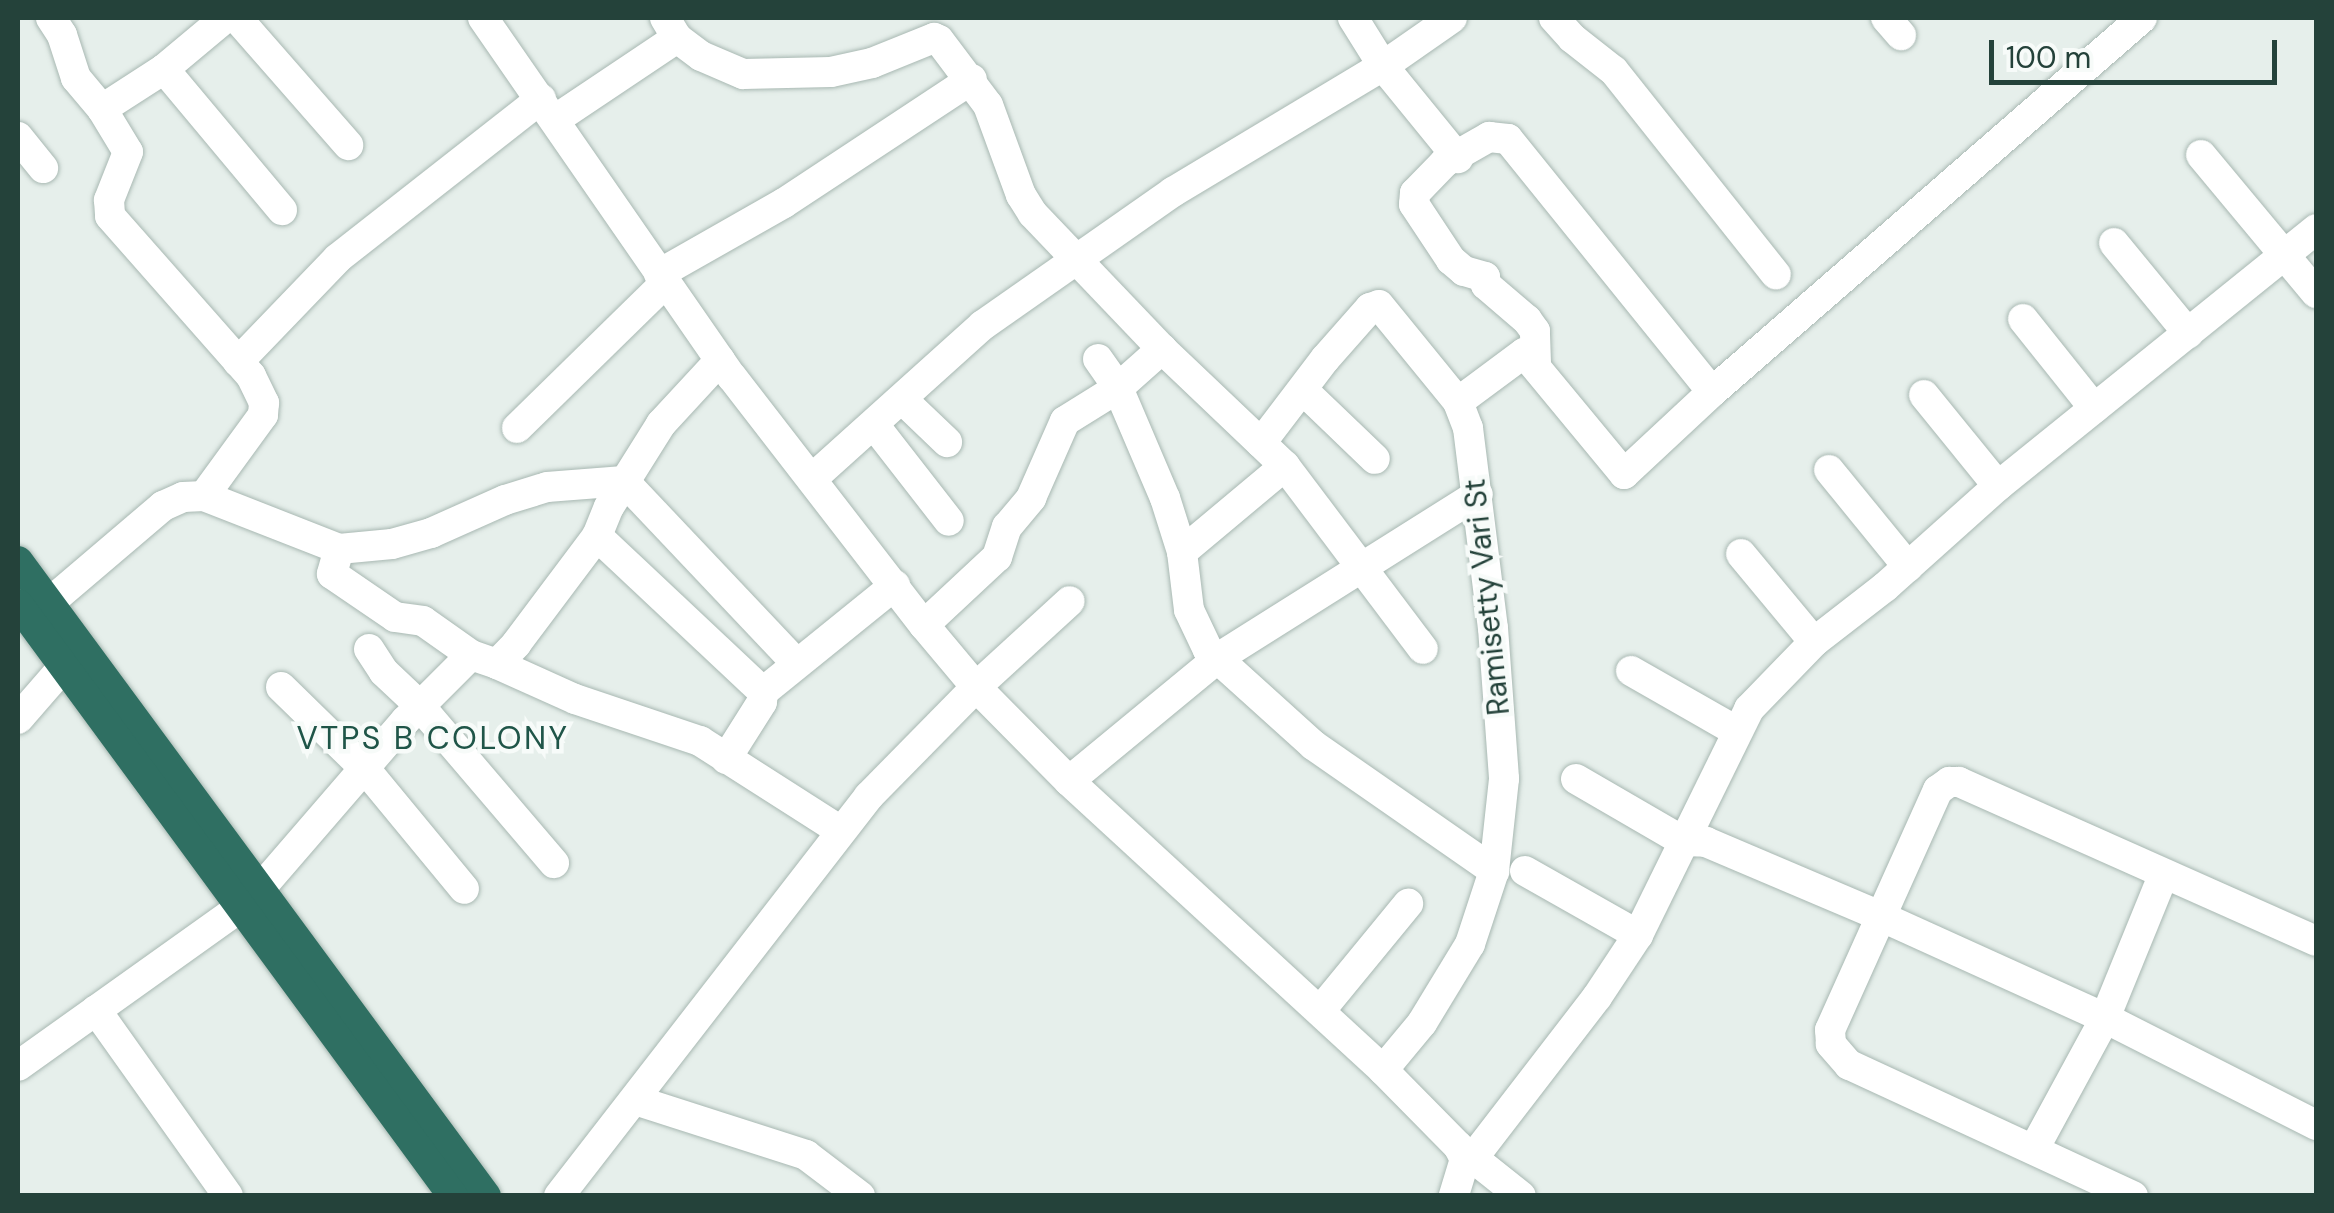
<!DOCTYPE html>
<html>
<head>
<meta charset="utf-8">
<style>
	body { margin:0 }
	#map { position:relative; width:2334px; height:1213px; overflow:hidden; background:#e6efeb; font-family:"DM Sans",sans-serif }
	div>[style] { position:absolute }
	.roads { filter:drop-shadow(0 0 2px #a8b8b2) drop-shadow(0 0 2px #a8b8b2) }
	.minor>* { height:30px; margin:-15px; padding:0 15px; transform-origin:15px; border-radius:15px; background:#fff }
	.highway>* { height:30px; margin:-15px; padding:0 15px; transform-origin:15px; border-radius:15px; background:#2f6f62 }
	span { translate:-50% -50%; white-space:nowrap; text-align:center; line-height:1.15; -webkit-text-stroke:9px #f7fbf9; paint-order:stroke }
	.street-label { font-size:30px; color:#24423a }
	.neighbourhood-label { font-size:32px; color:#1f5548; letter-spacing:2.5px }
	.frame { position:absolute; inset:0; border:20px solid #24423a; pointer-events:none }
	.scale { position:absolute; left:1989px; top:40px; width:288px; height:45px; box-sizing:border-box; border:5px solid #24423a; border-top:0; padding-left:12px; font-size:30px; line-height:35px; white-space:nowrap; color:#24423a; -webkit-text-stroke:8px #f7fbf9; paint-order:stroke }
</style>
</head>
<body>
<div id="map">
	<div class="roads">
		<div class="minor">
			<i style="left:51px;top:18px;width:20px;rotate:57deg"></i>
			<i style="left:62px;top:35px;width:45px;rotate:72deg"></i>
			<i style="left:76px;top:78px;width:40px;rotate:50deg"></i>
			<i style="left:102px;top:109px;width:50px;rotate:58.8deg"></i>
			<i style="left:128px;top:152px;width:52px;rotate:111.6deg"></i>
			<i style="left:109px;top:200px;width:16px;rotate:86deg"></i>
			<i style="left:110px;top:216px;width:213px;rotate:48.6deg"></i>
			<i style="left:251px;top:376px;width:30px;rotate:64deg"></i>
			<i style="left:264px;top:403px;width:12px;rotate:95deg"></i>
			<i style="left:263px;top:415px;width:100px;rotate:126.1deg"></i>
			<i style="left:237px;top:18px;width:169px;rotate:48.8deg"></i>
			<i style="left:483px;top:18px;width:437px;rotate:55.3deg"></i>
			<i style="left:732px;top:377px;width:314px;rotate:52.3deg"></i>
			<i style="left:924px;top:625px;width:81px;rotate:50deg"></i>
			<i style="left:976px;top:687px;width:132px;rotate:45.3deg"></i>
			<i style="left:1069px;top:781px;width:427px;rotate:42.6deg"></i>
			<i style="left:1383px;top:1070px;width:107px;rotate:45.4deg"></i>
			<i style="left:1458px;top:1146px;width:15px;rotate:62deg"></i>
			<i style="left:1465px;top:1159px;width:39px;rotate:107deg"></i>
			<i style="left:665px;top:18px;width:23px;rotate:59deg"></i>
			<i style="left:677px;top:38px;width:30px;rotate:37deg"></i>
			<i style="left:701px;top:56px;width:46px;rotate:23.2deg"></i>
			<i style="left:743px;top:74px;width:88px;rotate:-1.3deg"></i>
			<i style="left:831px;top:72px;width:42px;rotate:-12.4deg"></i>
			<i style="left:872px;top:63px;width:67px;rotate:-22deg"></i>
			<i style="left:934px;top:38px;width:5px;rotate:22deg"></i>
			<i style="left:939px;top:40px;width:81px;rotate:53deg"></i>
			<i style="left:988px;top:105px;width:96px;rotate:69.9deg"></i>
			<i style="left:1021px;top:195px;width:22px;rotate:58deg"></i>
			<i style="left:1033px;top:214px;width:187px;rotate:46.3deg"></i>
			<i style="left:1162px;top:349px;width:170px;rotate:43.6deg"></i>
			<i style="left:1285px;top:466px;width:229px;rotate:53deg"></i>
			<i style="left:1353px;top:18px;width:57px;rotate:58deg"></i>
			<i style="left:1383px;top:66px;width:119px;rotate:50.8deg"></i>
			<i style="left:1554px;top:18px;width:27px;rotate:48deg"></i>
			<i style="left:1572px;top:38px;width:53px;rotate:38.2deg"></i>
			<i style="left:1614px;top:71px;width:260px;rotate:51.5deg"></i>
			<i style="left:1886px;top:18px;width:23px;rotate:49deg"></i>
			<i style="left:164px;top:69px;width:184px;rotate:50.1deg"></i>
			<i style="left:102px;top:109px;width:74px;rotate:-32.8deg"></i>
			<i style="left:164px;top:69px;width:80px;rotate:-39.9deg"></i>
			<i style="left:556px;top:119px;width:146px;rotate:-33.8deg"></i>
			<i style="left:18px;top:137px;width:40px;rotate:51deg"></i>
			<i style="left:2201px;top:155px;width:180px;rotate:50.2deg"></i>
			<i style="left:2114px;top:243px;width:117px;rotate:50.6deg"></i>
			<i style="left:659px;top:274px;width:144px;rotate:-29.6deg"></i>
			<i style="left:784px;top:203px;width:225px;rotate:-33.4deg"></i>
			<i style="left:2023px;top:319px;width:114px;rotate:51.4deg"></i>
			<i style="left:1098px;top:359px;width:35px;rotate:55deg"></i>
			<i style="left:1118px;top:388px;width:120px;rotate:66.9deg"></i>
			<i style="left:1165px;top:498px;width:57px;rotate:72.5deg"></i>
			<i style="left:1182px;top:552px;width:58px;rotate:83.1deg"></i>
			<i style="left:1189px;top:610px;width:44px;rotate:64.6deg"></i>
			<i style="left:1208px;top:650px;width:142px;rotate:42.1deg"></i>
			<i style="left:1313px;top:745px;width:221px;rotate:34.8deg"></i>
			<i style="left:238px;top:362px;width:144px;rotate:-46.1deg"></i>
			<i style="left:338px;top:258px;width:258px;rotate:-38.1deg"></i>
			<i style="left:1536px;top:363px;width:32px;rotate:-92deg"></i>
			<i style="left:1535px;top:331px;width:14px;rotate:-126deg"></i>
			<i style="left:1527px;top:320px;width:54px;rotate:-139.5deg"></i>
			<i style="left:1486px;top:285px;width:8px;rotate:-97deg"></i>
			<i style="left:1485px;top:277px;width:22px;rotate:-164deg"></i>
			<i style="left:1464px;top:271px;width:17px;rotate:-140deg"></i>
			<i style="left:1451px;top:260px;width:67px;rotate:-123.5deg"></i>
			<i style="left:1414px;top:204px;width:11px;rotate:-85deg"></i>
			<i style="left:1415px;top:193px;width:43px;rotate:-45.9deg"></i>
			<i style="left:1445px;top:162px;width:51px;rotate:-29.6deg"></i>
			<i style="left:1489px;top:137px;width:19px;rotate:6deg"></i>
			<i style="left:1508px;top:139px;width:325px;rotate:51.1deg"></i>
			<i style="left:1304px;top:391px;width:98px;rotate:43.8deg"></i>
			<i style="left:1924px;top:395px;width:117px;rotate:50.9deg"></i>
			<i style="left:903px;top:400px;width:61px;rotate:43.7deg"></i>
			<i style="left:1458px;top:402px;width:82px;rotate:-36.6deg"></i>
			<i style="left:1524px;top:353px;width:157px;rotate:50.4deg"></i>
			<i style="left:1624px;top:474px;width:120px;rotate:-43deg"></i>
			<i style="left:1712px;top:392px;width:570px;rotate:-41.02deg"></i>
			<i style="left:875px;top:426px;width:120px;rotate:52.1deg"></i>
			<i style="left:517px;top:428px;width:207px;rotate:-44.4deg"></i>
			<i style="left:1261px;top:443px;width:106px;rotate:-52.7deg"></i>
			<i style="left:1325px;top:359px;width:68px;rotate:-48.6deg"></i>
			<i style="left:1370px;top:308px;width:9px;rotate:-18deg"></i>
			<i style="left:1379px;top:305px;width:125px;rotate:50.8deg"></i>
			<i style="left:1458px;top:402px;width:28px;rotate:69deg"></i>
			<i style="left:1468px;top:428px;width:202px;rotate:82.9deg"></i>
			<i style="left:1493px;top:628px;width:151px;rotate:85.8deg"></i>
			<i style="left:1504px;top:779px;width:93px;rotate:96.2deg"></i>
			<i style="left:1494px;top:871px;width:77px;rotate:108.2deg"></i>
			<i style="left:1470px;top:944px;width:92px;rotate:121.3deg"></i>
			<i style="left:1422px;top:1023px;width:61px;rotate:129.7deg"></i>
			<i style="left:1829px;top:470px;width:125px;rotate:50.8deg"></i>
			<i style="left:814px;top:477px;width:227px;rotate:-42deg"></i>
			<i style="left:983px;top:325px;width:232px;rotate:-35deg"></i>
			<i style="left:1173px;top:192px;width:245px;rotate:-31deg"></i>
			<i style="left:1383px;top:66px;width:84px;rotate:-34.8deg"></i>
			<i style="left:597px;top:536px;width:228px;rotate:43.2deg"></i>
			<i style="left:339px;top:549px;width:26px;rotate:106deg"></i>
			<i style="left:332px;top:574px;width:76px;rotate:34.3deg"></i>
			<i style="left:395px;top:617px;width:28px;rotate:8deg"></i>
			<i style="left:423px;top:621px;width:59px;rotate:35.3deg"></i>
			<i style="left:1182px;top:552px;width:134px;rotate:-39.9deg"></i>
			<i style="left:1741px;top:554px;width:114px;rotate:50.3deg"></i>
			<i style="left:49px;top:603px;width:150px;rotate:-40.4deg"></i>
			<i style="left:163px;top:506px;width:22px;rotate:-24deg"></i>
			<i style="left:183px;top:497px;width:21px;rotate:-3deg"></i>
			<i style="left:204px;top:496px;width:145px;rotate:21.4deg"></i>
			<i style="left:339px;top:549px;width:53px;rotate:-5.4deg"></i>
			<i style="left:392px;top:544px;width:41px;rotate:-15.8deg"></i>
			<i style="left:431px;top:533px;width:81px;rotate:-24deg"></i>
			<i style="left:505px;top:500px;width:44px;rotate:-17.2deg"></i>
			<i style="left:547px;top:487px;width:77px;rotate:-4.5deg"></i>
			<i style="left:624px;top:481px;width:250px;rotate:46.6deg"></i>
			<i style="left:924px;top:625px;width:100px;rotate:-43deg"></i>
			<i style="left:997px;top:557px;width:32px;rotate:-72deg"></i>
			<i style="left:1007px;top:527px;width:38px;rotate:-50deg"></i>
			<i style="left:1031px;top:498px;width:84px;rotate:-66.2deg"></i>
			<i style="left:1065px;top:421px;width:62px;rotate:-31.9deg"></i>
			<i style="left:1118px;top:388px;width:59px;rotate:-41.6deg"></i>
			<i style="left:369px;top:649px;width:27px;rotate:57deg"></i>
			<i style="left:384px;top:672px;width:48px;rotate:43.3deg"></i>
			<i style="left:419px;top:705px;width:208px;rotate:49.5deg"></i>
			<i style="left:497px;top:664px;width:85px;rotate:24.2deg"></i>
			<i style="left:575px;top:699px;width:132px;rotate:18.6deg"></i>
			<i style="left:700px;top:741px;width:167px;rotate:32.6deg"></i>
			<i style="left:1631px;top:671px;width:121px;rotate:29.7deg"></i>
			<i style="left:281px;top:687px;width:119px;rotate:44.3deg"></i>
			<i style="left:366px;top:770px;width:154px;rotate:50.5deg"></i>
			<i style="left:18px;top:719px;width:70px;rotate:-49deg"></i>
			<i style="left:726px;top:759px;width:67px;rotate:-57.7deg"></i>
			<i style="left:762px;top:702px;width:10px;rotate:-84deg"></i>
			<i style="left:763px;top:692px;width:170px;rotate:-39deg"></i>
			<i style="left:1576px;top:779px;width:124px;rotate:30.1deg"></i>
			<i style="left:1683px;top:841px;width:23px;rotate:2deg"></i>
			<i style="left:1706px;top:842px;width:189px;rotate:23deg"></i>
			<i style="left:1880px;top:916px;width:247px;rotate:24.4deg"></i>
			<i style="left:2105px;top:1018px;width:237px;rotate:26.9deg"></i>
			<i style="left:1069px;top:781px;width:193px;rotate:-39.5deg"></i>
			<i style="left:1218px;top:658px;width:307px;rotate:-32.2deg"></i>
			<i style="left:1525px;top:871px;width:130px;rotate:29.5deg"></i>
			<i style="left:260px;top:889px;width:222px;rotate:-49.2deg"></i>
			<i style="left:405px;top:721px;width:93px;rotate:-45deg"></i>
			<i style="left:471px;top:655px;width:28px;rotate:19deg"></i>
			<i style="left:497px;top:664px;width:28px;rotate:-46deg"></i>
			<i style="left:516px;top:644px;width:135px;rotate:-53.1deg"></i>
			<i style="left:597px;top:536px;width:31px;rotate:-68deg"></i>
			<i style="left:609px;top:507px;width:98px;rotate:-57.9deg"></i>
			<i style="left:661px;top:424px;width:87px;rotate:-47.3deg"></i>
			<i style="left:96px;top:1010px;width:228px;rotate:54.6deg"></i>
			<i style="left:1320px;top:1011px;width:139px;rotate:-50.6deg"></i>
			<i style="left:18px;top:1066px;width:274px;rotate:-35.5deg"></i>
			<i style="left:635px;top:1100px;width:180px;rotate:17.8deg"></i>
			<i style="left:806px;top:1155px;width:68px;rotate:37.2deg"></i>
			<i style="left:2034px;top:1149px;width:149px;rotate:-61.5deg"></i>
			<i style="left:2105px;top:1018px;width:153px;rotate:-67.8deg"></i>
			<i style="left:1473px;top:1158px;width:203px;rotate:-52.4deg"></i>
			<i style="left:1597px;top:997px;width:74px;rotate:-56.5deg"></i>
			<i style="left:1638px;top:935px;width:252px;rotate:-63.8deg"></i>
			<i style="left:1749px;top:709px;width:93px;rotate:-45.9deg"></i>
			<i style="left:1814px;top:642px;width:90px;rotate:-37.8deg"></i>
			<i style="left:1885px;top:587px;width:152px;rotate:-41.8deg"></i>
			<i style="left:1998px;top:486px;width:409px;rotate:-38.9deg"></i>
			<i style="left:1465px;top:1159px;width:8px;rotate:-7deg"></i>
			<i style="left:1473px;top:1158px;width:61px;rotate:38.4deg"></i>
			<i style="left:559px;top:1196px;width:506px;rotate:-52.22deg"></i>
			<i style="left:869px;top:796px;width:153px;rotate:-45.5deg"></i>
			<i style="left:976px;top:687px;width:127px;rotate:-42.5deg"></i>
			<i style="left:2133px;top:1196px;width:313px;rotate:-155.2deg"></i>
			<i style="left:1849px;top:1065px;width:28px;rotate:-131deg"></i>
			<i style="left:1831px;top:1044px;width:14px;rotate:-94deg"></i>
			<i style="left:1830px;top:1030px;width:263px;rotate:-65.8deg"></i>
			<i style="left:1938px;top:790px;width:14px;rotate:-36deg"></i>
			<i style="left:1949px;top:782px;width:10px"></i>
			<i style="left:1959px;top:782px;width:391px;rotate:24deg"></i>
		</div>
		<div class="highway">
			<i style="left:18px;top:561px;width:789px;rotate:53.61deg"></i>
			<i style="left:18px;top:604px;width:735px;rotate:53.69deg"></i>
		</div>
	</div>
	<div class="street-label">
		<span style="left:1487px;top:597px;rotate:-96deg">Ramisetty Vari St</span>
	</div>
	<div class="neighbourhood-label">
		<span style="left:433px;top:738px">VTPS B COLONY</span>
	</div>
	<div class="frame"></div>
	<div class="scale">100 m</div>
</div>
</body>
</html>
